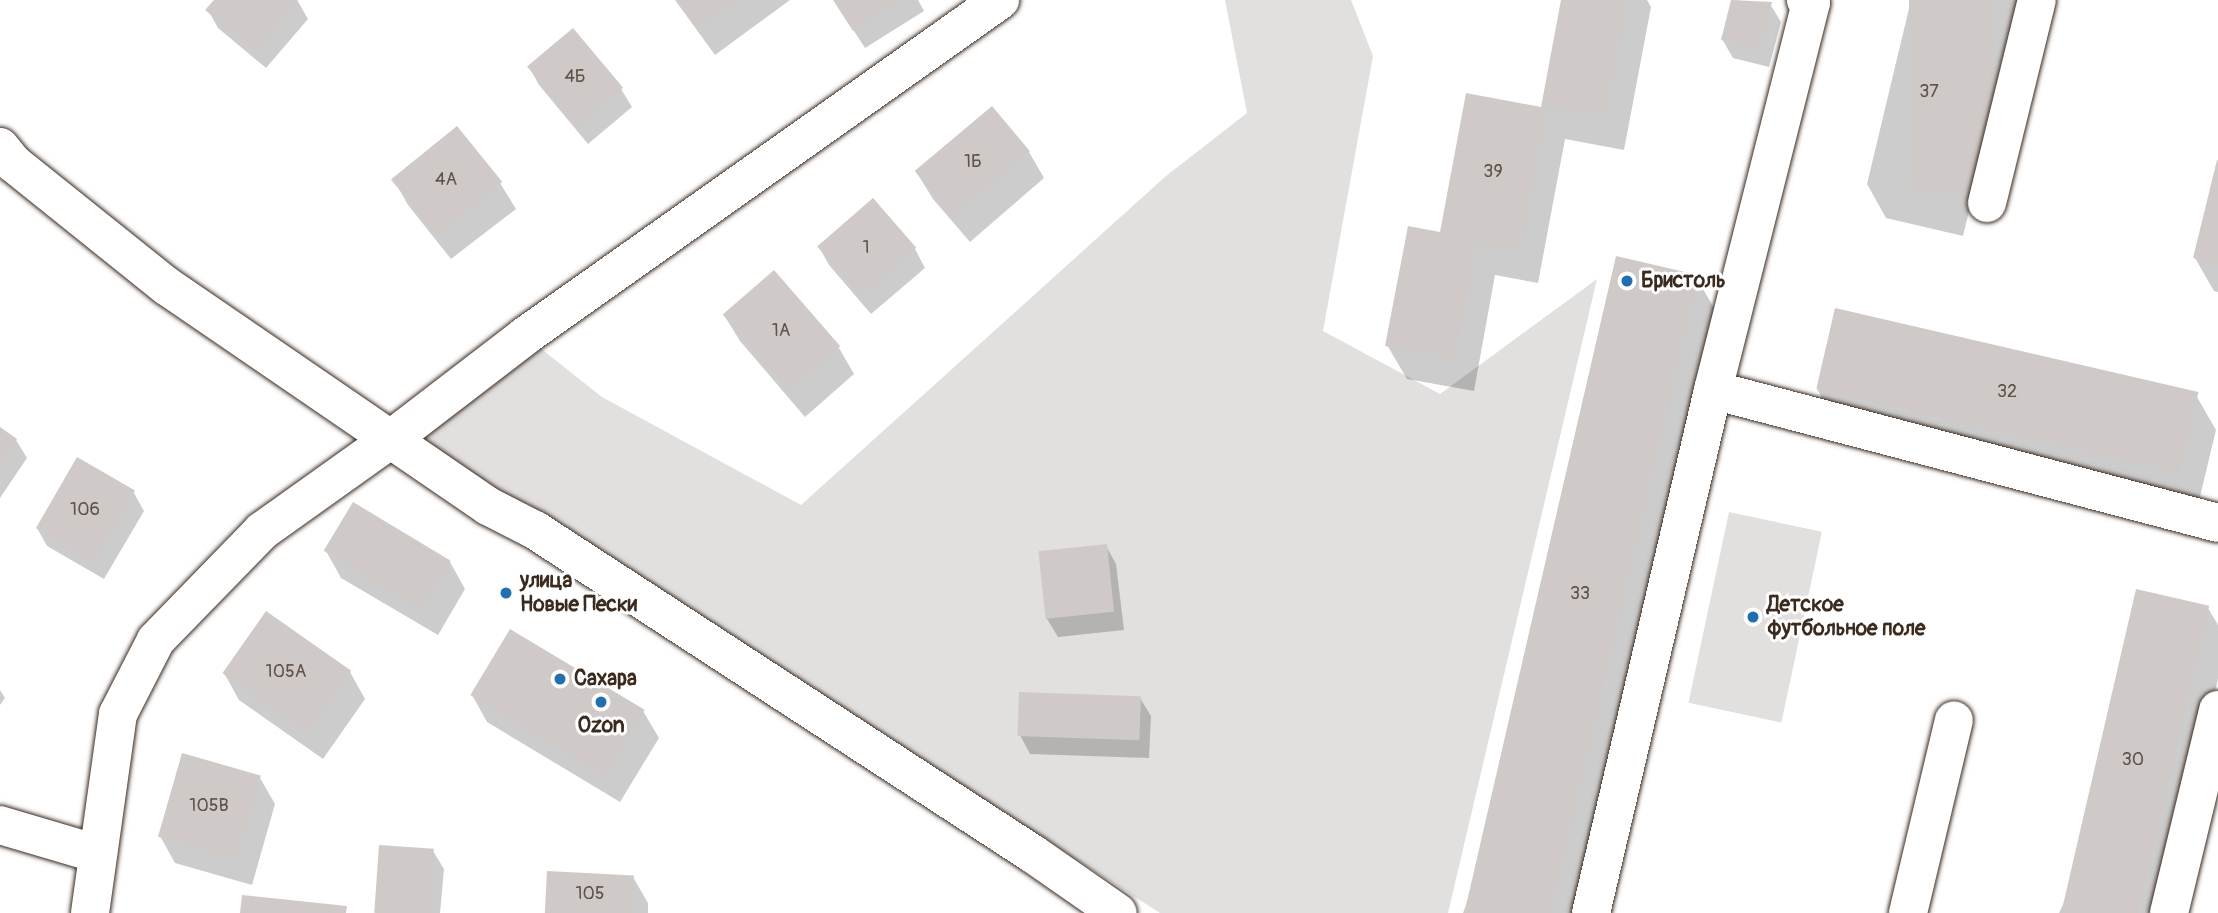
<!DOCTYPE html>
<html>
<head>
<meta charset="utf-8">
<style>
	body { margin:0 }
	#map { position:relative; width:2218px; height:913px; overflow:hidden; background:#fff; font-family:Pangolin,sans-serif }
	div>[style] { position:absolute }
	.green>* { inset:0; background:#e2e0de; transform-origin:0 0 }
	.shadow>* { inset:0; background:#0003 }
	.building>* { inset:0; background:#cfcac7; transform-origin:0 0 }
	.roads { filter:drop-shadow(0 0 2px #3b2a1e) drop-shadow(0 0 2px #3b2a1e) }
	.minor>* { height:38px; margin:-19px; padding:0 19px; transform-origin:19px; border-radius:19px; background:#fff }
	.major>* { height:38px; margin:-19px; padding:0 19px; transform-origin:19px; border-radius:19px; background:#fff }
	.dots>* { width:19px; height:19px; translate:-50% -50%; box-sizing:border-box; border:4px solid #fff; border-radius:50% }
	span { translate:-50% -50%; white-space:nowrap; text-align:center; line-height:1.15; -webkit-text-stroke:6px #fff; paint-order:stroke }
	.number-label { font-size:18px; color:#605248 }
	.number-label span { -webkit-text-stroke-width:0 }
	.poi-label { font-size:21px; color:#3b2a1e; font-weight:700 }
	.left { translate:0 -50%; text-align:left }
</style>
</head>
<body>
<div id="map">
	<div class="green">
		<i style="clip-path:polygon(1225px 0,1351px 0,1373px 56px,1323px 331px,1440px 394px,1597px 279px,1448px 913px,1160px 913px,418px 439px,525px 336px,602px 397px,801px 505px,1166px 176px,1247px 113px)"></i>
		<i style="left:1729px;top:512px;width:95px;height:195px;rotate:12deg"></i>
	</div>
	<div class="shadow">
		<i style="clip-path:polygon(216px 0,297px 0,308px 19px,266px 68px,218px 28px,208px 10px)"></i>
		<i style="clip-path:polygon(675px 0,790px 0,715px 55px)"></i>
		<i style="clip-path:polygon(834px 0,918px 0,924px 11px,865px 48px)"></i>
		<i style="clip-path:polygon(1562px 0,1647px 0,1651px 7px,1624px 150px,1565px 139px,1538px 283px,1495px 275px,1474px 391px,1407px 379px,1387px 345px,1442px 234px,1542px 109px)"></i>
		<i style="clip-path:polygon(1733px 0,1770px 4px,1781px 22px,1769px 67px,1733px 58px,1722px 39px)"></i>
		<i style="clip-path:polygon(1911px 0,2020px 0,1963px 236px,1886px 218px,1867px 184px)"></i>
		<i style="clip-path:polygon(529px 67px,621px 89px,632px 107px,588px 144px,539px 85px)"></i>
		<i style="clip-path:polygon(1029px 152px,1044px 178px,970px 242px,933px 199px,917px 173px)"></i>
		<i style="clip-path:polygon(2218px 163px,2218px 292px,2214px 291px,2195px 258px)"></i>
		<i style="clip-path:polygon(393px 178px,500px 183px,516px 209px,451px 259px,408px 205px)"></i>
		<i style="clip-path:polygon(873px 201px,915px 249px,925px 268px,871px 314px,829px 265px,819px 247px)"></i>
		<i style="clip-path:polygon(1696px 277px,1721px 320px,1582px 913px,1463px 913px)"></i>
		<i style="clip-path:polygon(724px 315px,839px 348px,854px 374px,805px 417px,740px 341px)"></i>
		<i style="clip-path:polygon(1817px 389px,2197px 397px,2216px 430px,2197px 509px,1836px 422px)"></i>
		<i style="clip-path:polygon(0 429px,16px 440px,27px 458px,0 498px)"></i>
		<i style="clip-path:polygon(134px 493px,144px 511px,104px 579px,47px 546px,37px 528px)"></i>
		<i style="clip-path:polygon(1106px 546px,1116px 564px,1124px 630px,1058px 637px,1047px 619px,1040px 554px)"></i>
		<i style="clip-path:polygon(326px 551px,450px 562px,465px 589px,438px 635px,341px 578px)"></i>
		<i style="clip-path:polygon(2208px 608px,2218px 625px,2218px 679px,2162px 913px,2059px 913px)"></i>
		<i style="clip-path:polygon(350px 672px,365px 699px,323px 759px,239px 700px,224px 673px)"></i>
		<i style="clip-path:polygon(0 690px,5px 698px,0 705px)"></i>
		<i style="clip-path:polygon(472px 695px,643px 711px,659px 738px,620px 802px,487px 722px)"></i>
		<i style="clip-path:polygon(1140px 698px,1151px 716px,1149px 758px,1030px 754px,1020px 735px)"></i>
		<i style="clip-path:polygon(260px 778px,275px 804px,252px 885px,175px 863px,160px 836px)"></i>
		<i style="clip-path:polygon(433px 851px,444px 869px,440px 913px,376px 913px)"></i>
		<i style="clip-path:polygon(633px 877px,648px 903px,648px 913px,547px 913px)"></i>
	</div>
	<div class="building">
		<i style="clip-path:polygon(214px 0,298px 0,255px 51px,205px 10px)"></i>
		<i style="clip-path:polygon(677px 0,739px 0,698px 29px)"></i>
		<i style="clip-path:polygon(833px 0,902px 0,853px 31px)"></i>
		<i style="clip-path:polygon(1561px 0,1627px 0,1605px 117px,1547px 106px,1520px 251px,1477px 242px,1455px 359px,1385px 346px,1408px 226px,1440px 232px,1466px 93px,1541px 107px)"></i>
		<i style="clip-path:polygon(1731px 0,1772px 2px,1759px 50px,1721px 40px)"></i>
		<i style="left:1909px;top:0;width:84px;height:190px"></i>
		<i style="left:573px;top:28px;width:78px;height:60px;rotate:50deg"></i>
		<i style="left:992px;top:106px;width:59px;height:101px;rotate:50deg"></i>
		<i style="left:457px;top:126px;width:72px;height:85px;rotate:51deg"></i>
		<i style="clip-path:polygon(2217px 160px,2218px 160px,2218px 264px,2193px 258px)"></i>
		<i style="left:873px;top:198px;width:66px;height:74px;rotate:49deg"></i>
		<i style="left:1616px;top:256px;width:84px;height:675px;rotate:13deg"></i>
		<i style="left:774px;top:270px;width:101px;height:68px;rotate:49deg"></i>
		<i style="left:1835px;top:308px;width:373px;height:83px;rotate:13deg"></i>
		<i style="clip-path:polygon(0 427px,17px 439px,0 465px)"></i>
		<i style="left:77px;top:457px;width:67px;height:82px;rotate:30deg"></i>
		<i style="left:353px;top:502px;width:114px;height:57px;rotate:31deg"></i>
		<i style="left:1107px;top:544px;width:68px;height:69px;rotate:84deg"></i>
		<i style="left:2136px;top:589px;width:75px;height:333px;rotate:13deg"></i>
		<i style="left:266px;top:611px;width:104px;height:76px;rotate:35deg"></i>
		<i style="left:510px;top:629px;width:157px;height:77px;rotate:31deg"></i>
		<i style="left:1019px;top:692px;width:122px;height:44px;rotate:2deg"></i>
		<i style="left:182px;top:753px;width:82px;height:87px;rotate:16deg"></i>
		<i style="left:379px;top:845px;width:55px;height:68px;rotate:4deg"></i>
		<i style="left:547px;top:871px;width:87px;height:42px;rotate:3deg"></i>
		<i style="clip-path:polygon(242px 895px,347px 906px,346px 913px,240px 913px)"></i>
	</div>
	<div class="roads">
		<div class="minor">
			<i style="left:1987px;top:203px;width:209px;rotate:-76.2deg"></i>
			<i style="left:1713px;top:390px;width:522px;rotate:14.75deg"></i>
			<i style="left:0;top:825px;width:102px;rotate:16.5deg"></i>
			<i style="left:90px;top:913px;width:201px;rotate:-82deg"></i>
			<i style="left:118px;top:714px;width:83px;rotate:-62.8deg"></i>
			<i style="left:156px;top:640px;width:152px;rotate:-45.8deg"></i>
			<i style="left:262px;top:531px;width:158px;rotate:-35.5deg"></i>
			<i style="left:391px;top:439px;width:169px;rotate:-37.5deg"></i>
			<i style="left:525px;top:336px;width:582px;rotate:-35.27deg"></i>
			<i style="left:1591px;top:913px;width:537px;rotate:-76.87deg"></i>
			<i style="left:1713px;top:390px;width:399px;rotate:-75.8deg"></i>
			<i style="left:1811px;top:3px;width:6px;rotate:-149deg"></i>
			<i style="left:1908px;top:913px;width:198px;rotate:-76.6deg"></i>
			<i style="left:2169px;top:913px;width:209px;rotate:-76.4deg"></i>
		</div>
		<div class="major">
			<i style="left:0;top:147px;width:21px;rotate:51deg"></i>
			<i style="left:13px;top:163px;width:198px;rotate:38.7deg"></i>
			<i style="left:168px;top:287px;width:388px;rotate:34.4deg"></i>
			<i style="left:488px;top:506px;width:53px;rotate:27.1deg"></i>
			<i style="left:535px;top:530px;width:594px;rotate:33.05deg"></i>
			<i style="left:1033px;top:854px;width:103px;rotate:34.8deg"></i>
		</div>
	</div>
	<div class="dots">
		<i style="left:1627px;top:281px;background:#1f6fb2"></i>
		<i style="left:506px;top:593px;background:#1f6fb2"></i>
		<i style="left:1753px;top:617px;background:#1f6fb2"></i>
		<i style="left:560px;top:679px;background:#1f6fb2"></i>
		<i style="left:601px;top:702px;background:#1f6fb2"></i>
	</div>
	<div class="number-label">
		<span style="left:575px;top:77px">4Б</span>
		<span style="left:1929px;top:92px">37</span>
		<span style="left:973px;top:162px">1Б</span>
		<span style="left:1493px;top:172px">39</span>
		<span style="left:446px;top:180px">4А</span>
		<span style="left:866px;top:248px">1</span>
		<span style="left:781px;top:331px">1А</span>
		<span style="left:2007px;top:392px">32</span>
		<span style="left:85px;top:510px">106</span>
		<span style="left:1580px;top:594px">33</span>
		<span style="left:286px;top:672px">105А</span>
		<span style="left:2133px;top:760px">30</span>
		<span style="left:209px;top:806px">105В</span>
		<span style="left:590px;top:894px">105</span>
	</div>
	<div class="poi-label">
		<span class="left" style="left:1641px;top:281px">Бристоль</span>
		<span class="left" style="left:520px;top:593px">улица<br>Новые Пески</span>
		<span class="left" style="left:1767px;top:617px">Детское<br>футбольное поле</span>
		<span class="left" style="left:574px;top:679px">Сахара</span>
		<span style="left:601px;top:726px">Ozon</span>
	</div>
</div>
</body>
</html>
